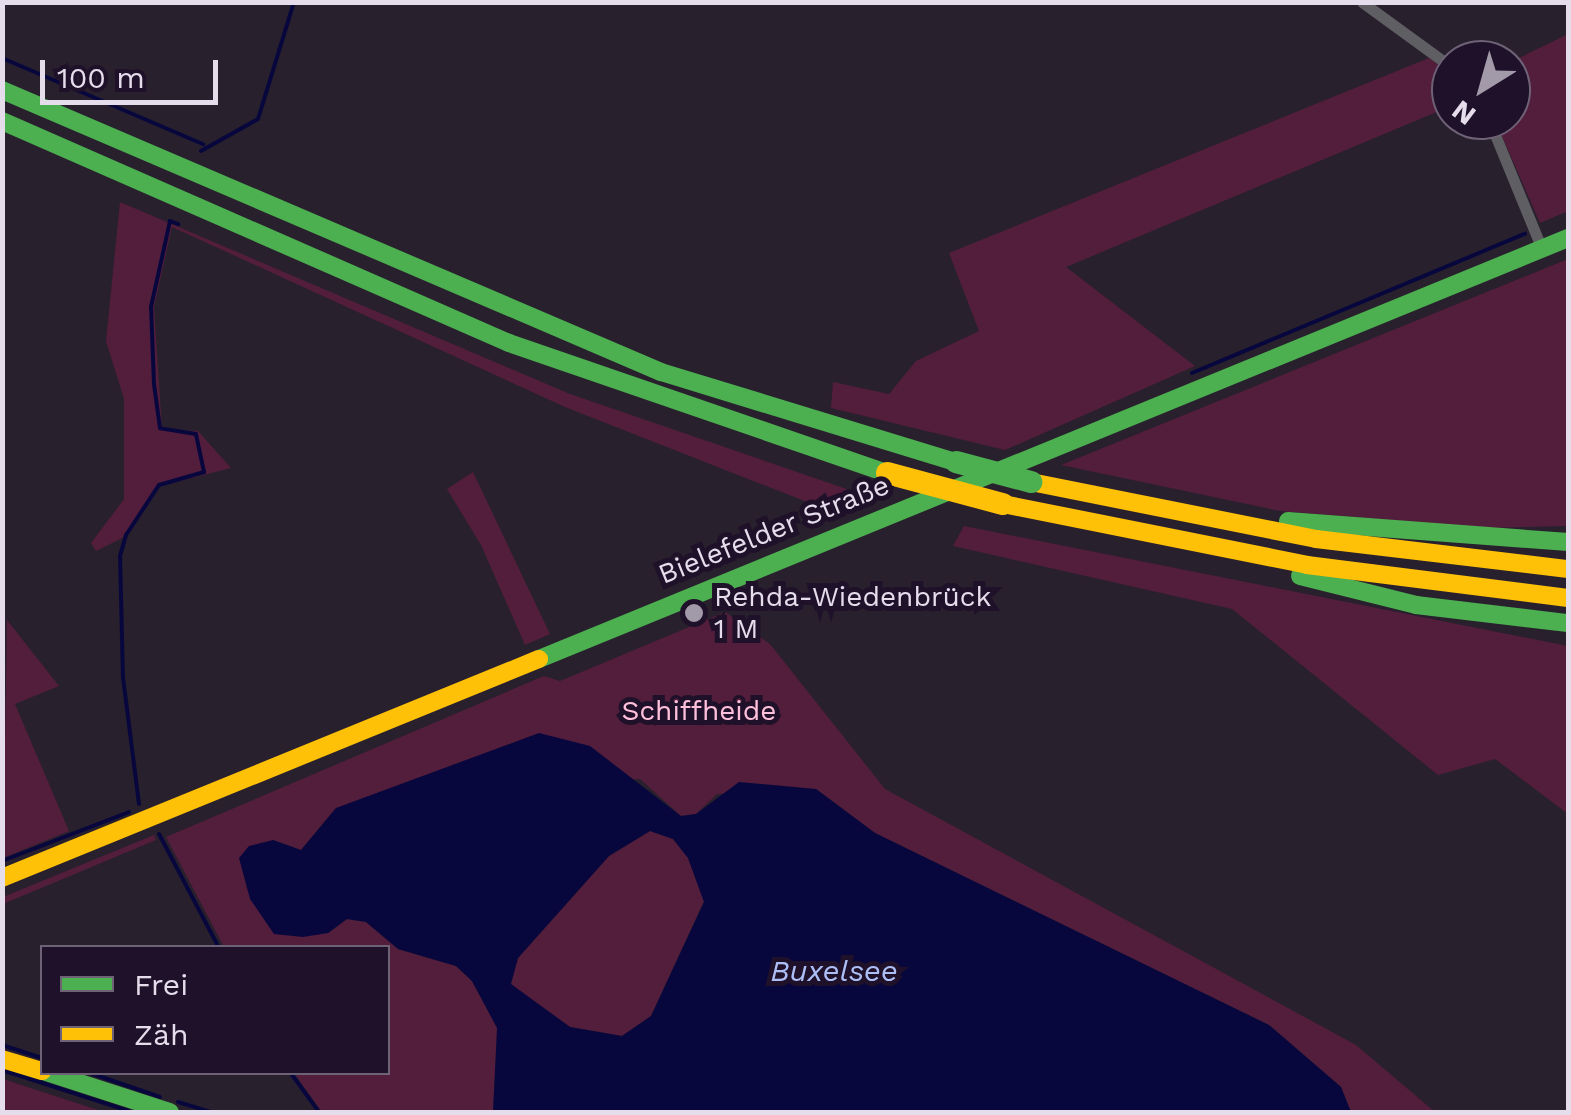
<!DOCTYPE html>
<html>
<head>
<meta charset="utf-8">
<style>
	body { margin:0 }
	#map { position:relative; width:1571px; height:1115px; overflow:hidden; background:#28202d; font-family:"Work Sans",sans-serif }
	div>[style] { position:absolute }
	.green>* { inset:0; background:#531d3c }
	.water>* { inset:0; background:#08073d }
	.stream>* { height:4px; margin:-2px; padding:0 2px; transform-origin:2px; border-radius:2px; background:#08073d }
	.street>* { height:11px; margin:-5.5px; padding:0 5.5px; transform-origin:5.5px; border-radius:5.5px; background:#5f5e63 }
	.fast>* { height:18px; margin:-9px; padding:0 9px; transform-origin:9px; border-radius:9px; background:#4caf50 }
	.slow>* { height:18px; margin:-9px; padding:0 9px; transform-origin:9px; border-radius:9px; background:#ffc107 }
	.fast-bridge>* { height:22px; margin:-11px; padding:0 11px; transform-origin:11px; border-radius:11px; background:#4caf50 }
	.slow-bridge>* { height:22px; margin:-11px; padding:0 11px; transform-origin:11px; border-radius:11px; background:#ffc107 }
	.dots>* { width:28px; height:28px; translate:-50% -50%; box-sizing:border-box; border:5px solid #1f1129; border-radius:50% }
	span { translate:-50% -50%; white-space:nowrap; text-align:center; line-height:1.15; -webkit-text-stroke:10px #1f1129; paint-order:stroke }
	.street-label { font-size:28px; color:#e5dcec }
	.poi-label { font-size:28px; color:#e5dcec }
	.left { translate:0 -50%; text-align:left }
	.park-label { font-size:28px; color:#ffc0dc }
	.water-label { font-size:30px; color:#acbef5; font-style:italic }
	.frame { position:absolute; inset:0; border:5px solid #e5dcec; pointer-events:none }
	.legend { position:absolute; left:40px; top:945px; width:350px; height:130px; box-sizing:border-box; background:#1f1129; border:2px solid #6e6277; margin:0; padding:12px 18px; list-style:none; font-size:30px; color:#e5dcec }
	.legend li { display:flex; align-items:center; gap:20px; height:50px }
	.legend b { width:50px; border:2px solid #6e6277 }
	.north { position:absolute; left:1431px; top:40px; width:100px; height:100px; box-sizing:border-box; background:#1f1129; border:2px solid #6e6277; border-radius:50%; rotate:217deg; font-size:28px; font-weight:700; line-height:40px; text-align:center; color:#e5dcec }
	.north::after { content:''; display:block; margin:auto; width:35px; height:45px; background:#a39aa9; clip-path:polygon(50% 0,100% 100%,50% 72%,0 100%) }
	.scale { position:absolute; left:40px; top:60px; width:178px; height:45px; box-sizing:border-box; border:5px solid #e5dcec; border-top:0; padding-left:12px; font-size:30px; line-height:35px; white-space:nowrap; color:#e5dcec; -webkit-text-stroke:8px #1f1129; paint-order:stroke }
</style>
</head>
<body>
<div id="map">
	<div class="green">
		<i style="clip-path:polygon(1568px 34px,1568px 211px,1540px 223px,1495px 120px,1511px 120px,1511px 62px)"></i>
		<i style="clip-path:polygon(1429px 58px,1451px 74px,1451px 106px,1066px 267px,1195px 366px,1005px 450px,831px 408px,833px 382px,889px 394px,916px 361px,979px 331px,949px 253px)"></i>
		<i style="clip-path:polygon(120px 202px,570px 394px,870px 497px,835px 513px,565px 407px,172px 227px,154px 307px,162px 430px,198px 431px,231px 468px,160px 486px,128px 535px,96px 551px,91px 543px,124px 499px,124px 399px,106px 341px)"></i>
		<i style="clip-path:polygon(1568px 259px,1568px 526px,1486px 528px,1280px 511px,1061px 465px)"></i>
		<i style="clip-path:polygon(473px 472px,550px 634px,525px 645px,481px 545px,447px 489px)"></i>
		<i style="clip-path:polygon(964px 526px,1568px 646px,1568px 814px,1495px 759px,1438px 775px,1232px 609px,953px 546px)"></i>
		<i style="clip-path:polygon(725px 612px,770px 644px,885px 789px,1356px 1045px,1435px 1112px,1351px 1112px,1341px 1087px,1269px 1025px,875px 833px,816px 789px,717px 794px,696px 814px,681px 816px,640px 779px,336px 808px,301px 850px,273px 840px,328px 933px,347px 919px,366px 922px,398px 949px,456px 966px,472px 981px,498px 1028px,493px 1112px,322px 1112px,294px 1073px,388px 1072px,388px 948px,224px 947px,166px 837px,544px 676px,560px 681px)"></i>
		<i style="clip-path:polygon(7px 620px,59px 686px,15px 704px,69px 831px,3px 858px)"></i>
		<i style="clip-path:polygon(650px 831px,673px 839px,688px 858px,704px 901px,651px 1016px,622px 1036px,570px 1027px,510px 984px,518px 958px,609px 856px)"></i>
		<i style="clip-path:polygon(154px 835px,156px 840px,3px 904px,3px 897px)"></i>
		<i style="clip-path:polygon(3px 1079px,104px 1112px,3px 1112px)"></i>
	</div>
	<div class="water">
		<i style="clip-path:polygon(evenodd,539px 733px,590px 746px,681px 816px,696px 814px,739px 782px,816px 789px,875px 833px,1269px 1025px,1341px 1087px,1351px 1112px,493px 1112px,497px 1028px,472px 981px,456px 966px,398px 949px,366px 922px,347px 919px,328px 933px,303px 937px,274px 934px,250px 899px,239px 858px,249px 846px,273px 840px,301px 850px,336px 808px,539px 733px,650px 831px,673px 839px,688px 858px,704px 902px,651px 1016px,622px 1036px,570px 1027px,511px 984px,518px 958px,609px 856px,650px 831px)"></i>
	</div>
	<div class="stream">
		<i style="left:2px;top:58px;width:219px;rotate:23.2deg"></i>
		<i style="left:201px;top:151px;width:65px;rotate:-29.3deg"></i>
		<i style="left:258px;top:119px;width:122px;rotate:-72.9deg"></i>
		<i style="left:1192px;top:373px;width:361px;rotate:-22.7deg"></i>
		<i style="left:139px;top:804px;width:127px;rotate:-97.2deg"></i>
		<i style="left:123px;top:678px;width:122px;rotate:-91.4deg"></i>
		<i style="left:120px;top:556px;width:22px;rotate:-74deg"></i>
		<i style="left:126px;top:535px;width:60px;rotate:-56.6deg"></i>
		<i style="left:159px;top:485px;width:47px;rotate:-16.1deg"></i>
		<i style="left:204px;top:472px;width:39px;rotate:-102deg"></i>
		<i style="left:196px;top:434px;width:36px;rotate:-171deg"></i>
		<i style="left:160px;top:428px;width:44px;rotate:-97.8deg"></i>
		<i style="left:154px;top:384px;width:77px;rotate:-92.2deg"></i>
		<i style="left:151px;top:307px;width:88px;rotate:-77.5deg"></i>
		<i style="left:170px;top:221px;width:9px;rotate:21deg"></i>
		<i style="left:159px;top:834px;width:129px;rotate:62.2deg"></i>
		<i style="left:2px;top:861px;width:136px;rotate:-21.1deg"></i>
		<i style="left:2px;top:1045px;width:42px;rotate:18deg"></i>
		<i style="left:2px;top:1070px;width:133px;rotate:17.9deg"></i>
		<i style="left:87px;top:1072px;width:77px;rotate:18.9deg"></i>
		<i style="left:290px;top:1072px;width:49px;rotate:54.1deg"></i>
		<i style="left:178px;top:1102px;width:34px;rotate:17deg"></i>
	</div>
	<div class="street">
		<i style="left:1362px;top:2px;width:110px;rotate:36.1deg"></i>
		<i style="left:1489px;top:120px;width:139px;rotate:67.7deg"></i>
	</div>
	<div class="fast">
		<i style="left:2px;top:90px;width:717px;rotate:23.17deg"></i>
		<i style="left:661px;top:372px;width:308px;rotate:17deg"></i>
		<i style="left:2px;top:121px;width:553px;rotate:23.65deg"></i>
		<i style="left:509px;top:343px;width:400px;rotate:19deg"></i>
		<i style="left:1288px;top:521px;width:281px;rotate:4.3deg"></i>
		<i style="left:1300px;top:576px;width:120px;rotate:14deg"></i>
		<i style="left:1416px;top:605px;width:153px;rotate:6.8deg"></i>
		<i style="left:539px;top:659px;width:1112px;rotate:-22.25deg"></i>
		<i style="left:46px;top:1072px;width:130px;rotate:17.9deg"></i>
	</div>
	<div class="slow">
		<i style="left:1031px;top:482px;width:291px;rotate:11.3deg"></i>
		<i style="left:1316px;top:539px;width:254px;rotate:6.8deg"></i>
		<i style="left:1003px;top:504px;width:310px;rotate:11.3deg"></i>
		<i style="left:1307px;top:565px;width:263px;rotate:7.2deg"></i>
		<i style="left:2px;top:878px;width:580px;rotate:-22.19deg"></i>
		<i style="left:2px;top:1059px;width:42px;rotate:16.7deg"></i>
	</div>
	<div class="fast-bridge">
		<i style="left:956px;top:462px;width:78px;rotate:14.9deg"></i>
	</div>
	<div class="slow-bridge">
		<i style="left:887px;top:473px;width:120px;rotate:15deg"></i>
	</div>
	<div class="dots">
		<i style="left:694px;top:613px;background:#a39aa9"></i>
	</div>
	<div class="street-label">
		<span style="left:774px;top:530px;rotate:-22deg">Bielefelder Straße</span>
	</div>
	<div class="poi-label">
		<span class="left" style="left:714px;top:613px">Rehda-Wiedenbrück<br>1 M</span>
	</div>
	<div class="park-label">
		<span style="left:699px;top:711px">Schiffheide</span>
	</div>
	<div class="water-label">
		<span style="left:834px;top:971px">Buxelsee</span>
	</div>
	<div class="frame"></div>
	<ul class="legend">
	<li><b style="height:12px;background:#4caf50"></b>Frei</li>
	<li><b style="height:12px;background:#ffc107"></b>Zäh</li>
	</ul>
	<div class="north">N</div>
	<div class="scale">100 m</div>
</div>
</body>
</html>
